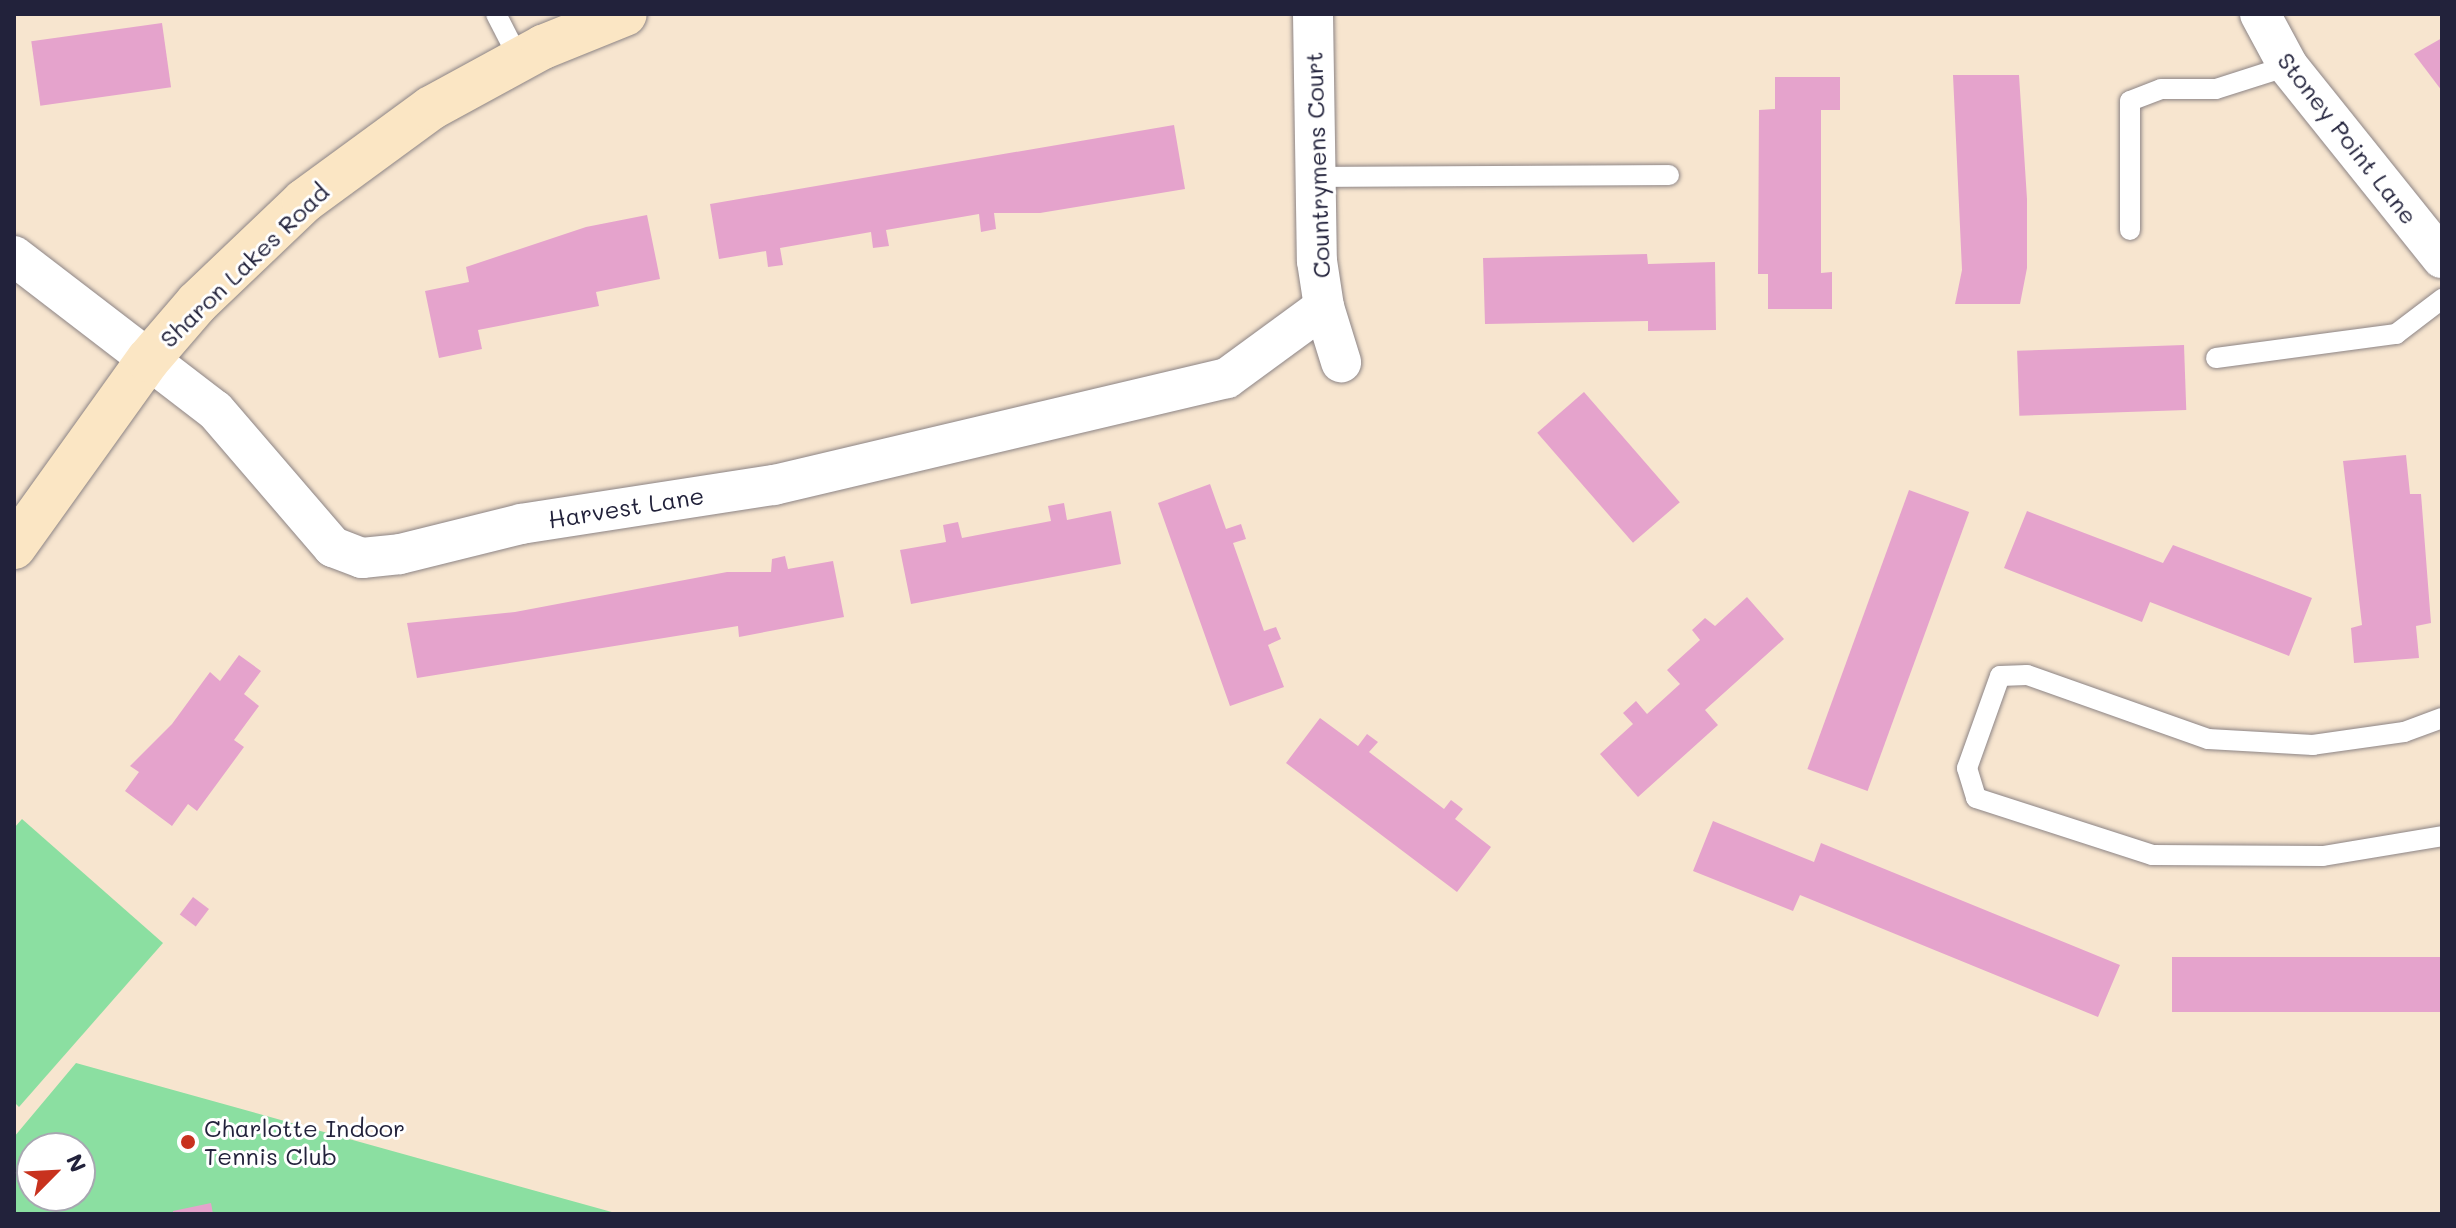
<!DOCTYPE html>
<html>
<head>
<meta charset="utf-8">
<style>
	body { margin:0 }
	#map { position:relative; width:2456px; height:1228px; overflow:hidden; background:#f7e5cf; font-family:Mali,sans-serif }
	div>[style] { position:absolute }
	.green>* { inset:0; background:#8bdfa1 }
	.building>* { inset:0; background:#e5a3cc; transform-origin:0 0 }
	.roads { filter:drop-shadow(0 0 2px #8c8485) drop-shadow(0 0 2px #8c8485) }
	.lane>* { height:20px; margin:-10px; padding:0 10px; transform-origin:10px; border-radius:10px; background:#fff }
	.street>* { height:40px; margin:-20px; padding:0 20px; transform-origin:20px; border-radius:20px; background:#fff }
	.secondary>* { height:44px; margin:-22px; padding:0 22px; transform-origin:22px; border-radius:22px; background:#fbe6c4 }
	.dots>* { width:22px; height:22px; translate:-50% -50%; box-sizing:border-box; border:4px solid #fff; border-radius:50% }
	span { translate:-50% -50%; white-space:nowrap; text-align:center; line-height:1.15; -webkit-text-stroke:6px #fff; paint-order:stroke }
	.street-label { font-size:24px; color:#22223b }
	.poi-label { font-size:24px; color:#22223b }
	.left { translate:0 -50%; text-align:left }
	.frame { position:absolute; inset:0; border:16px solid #22223b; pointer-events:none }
	.north { position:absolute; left:16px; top:1132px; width:80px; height:80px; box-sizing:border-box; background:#fff; border:2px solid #a7a7b1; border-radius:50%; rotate:66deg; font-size:22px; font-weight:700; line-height:32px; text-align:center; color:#22223b }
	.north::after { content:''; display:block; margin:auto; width:28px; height:36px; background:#c8321e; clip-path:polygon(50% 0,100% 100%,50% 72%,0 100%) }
</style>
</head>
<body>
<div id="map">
	<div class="green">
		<i style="clip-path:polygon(22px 819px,163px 943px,19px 1107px,14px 1102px,14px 828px)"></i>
		<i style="clip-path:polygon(evenodd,76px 1063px,619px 1214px,14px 1214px,14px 1137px,76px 1063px,32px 1148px,80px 1148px,80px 1196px,32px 1196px,32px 1148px)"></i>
	</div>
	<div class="building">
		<i style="left:162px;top:23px;width:65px;height:132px;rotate:82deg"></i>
		<i style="clip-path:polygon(2442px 38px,2442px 91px,2414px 54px)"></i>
		<i style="clip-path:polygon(1953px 75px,2019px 75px,2027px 199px,2027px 268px,2020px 304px,1955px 304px,1962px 270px)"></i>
		<i style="clip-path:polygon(1775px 77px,1840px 77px,1840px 110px,1821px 110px,1821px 273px,1832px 272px,1832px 309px,1768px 309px,1768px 274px,1758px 274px,1759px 110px,1775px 109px)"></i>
		<i style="clip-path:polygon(1174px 125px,1185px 189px,1040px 213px,994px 213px,996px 229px,981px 232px,979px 214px,886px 230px,889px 246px,873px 248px,871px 232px,780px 248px,783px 265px,768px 267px,766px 251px,719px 259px,710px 204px)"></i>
		<i style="clip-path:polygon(647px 215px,660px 279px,596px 292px,599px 306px,478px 330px,482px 349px,439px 358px,425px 291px,469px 282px,466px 267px,586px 227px)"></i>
		<i style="clip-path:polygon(1647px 254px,1648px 264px,1715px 262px,1716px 330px,1648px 331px,1648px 321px,1485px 324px,1483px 258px)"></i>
		<i style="left:2184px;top:345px;width:65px;height:167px;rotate:88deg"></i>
		<i style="left:1584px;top:392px;width:146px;height:62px;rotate:49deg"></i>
		<i style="clip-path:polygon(2406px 455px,2410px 494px,2421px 494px,2431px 623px,2416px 626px,2419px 658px,2354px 663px,2351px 628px,2362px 625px,2343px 461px)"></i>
		<i style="clip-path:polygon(1210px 484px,1226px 529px,1241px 524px,1246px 539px,1233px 543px,1264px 631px,1276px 627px,1281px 639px,1268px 645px,1284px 687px,1230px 706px,1158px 503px)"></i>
		<i style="left:1909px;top:490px;width:64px;height:297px;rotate:20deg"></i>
		<i style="clip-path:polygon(1064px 503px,1067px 520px,1111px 511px,1121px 564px,911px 604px,900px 550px,946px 542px,943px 525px,958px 522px,962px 538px,1051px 521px,1048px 506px)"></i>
		<i style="clip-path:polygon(2027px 511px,2163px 563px,2173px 545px,2312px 598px,2289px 656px,2150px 602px,2142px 622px,2004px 568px)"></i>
		<i style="clip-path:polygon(785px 556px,788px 569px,833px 561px,844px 617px,739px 637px,738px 626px,417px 678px,407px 623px,515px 612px,727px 572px,771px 572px,772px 559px)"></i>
		<i style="clip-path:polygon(1747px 597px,1784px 639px,1705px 710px,1718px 725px,1638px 797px,1600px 754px,1633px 724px,1623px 713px,1636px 701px,1647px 714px,1680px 684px,1667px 670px,1700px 640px,1692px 630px,1705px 618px,1715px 626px)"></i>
		<i style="clip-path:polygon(239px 655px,261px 671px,244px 694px,259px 706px,234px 740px,244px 747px,197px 811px,188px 804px,172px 826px,125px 791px,139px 772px,130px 766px,172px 724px,210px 672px,220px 681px)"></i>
		<i style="clip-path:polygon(1320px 718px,1358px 746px,1367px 734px,1378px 742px,1369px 752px,1444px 809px,1451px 800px,1463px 809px,1455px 819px,1491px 847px,1457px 892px,1286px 763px)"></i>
		<i style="clip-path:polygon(1713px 821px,1814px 862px,1821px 843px,2120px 965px,2098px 1017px,1800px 895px,1793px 911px,1693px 871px)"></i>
		<i style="left:193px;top:897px;width:20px;height:22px;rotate:37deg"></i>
		<i style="left:2442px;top:957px;width:55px;height:270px;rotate:90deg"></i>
		<i style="clip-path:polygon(211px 1203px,213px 1214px,173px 1214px,173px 1211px)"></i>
	</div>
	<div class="roads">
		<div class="lane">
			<i style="left:496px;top:14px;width:51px;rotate:62.9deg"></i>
			<i style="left:1316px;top:177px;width:353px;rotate:-0.3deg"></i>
			<i style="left:2130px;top:230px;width:129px;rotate:-90deg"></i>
			<i style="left:2130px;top:101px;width:33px;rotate:-21deg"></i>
			<i style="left:2161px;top:89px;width:55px"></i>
			<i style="left:2216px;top:89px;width:76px;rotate:-17.7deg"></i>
			<i style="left:2216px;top:358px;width:182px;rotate:-7.6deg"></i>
			<i style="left:2396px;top:334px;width:58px;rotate:-37.3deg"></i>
			<i style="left:2442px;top:718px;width:40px;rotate:159.8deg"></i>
			<i style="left:2404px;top:732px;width:92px;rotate:171.9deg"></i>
			<i style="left:2313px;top:745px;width:105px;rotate:-176.7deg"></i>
			<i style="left:2208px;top:739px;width:192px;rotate:-160.5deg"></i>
			<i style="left:2027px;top:675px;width:27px;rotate:178deg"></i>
			<i style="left:2000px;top:676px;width:98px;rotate:109.7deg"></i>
			<i style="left:1967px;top:768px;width:31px;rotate:73deg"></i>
			<i style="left:1976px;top:798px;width:185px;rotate:17.9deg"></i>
			<i style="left:2152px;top:855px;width:171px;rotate:0.3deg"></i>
			<i style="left:2323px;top:856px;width:121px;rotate:-9.5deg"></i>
		</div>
		<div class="street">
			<i style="left:1313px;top:14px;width:247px;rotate:89.1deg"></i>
			<i style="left:1317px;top:261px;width:47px;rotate:81.3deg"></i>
			<i style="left:1324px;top:307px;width:58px;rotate:72.8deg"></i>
			<i style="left:2260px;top:14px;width:59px;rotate:61.7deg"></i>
			<i style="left:2288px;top:66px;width:246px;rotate:51.3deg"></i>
			<i style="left:14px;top:256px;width:253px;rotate:37.5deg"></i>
			<i style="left:215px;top:410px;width:181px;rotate:49.3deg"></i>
			<i style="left:333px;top:547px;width:31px;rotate:21deg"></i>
			<i style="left:362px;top:558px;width:38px;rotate:-6deg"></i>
			<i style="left:400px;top:554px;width:125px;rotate:-13.9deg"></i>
			<i style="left:521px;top:524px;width:256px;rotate:-8.8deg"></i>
			<i style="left:774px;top:485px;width:465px;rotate:-13.3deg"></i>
			<i style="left:1227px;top:378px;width:120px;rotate:-36.2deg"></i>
		</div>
		<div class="secondary">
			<i style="left:14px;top:547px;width:230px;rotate:-54.4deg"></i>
			<i style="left:148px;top:360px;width:75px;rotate:-49.3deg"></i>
			<i style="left:197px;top:303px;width:148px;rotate:-43.6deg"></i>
			<i style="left:304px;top:201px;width:157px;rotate:-36.2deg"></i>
			<i style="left:431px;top:108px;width:128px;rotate:-28.6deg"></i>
			<i style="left:543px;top:47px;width:88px;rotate:-21.9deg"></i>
		</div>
	</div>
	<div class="dots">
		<i style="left:188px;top:1142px;background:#c8321e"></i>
	</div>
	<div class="street-label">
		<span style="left:2348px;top:138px;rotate:52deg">Stoney Point Lane</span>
		<span style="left:1317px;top:165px;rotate:-92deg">Countrymens Court</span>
		<span style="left:244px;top:265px;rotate:-44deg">Sharon Lakes Road</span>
		<span style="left:626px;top:507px;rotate:-9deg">Harvest Lane</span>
	</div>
	<div class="poi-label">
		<span class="left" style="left:204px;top:1142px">Charlotte Indoor<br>Tennis Club</span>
	</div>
	<div class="frame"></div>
	<div class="north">N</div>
</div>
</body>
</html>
